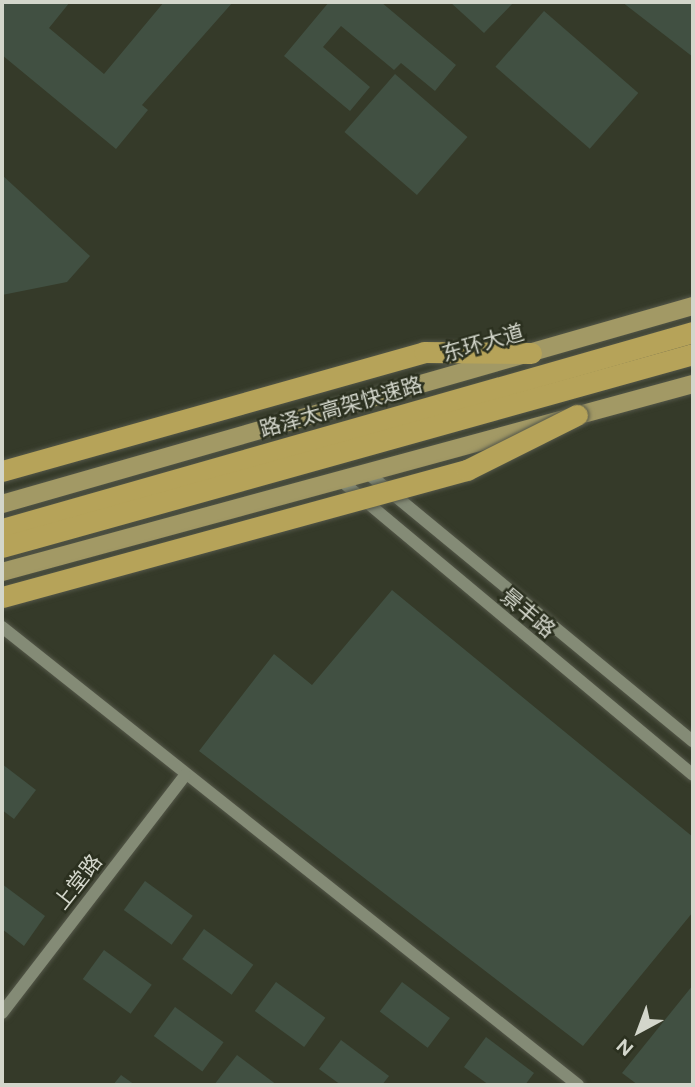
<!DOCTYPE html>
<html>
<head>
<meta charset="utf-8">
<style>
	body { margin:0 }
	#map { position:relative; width:695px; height:1087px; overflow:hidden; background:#353a29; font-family:Figtree,"Noto Sans SC",sans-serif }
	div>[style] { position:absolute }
	.building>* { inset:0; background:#415042; transform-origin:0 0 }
	.roads { filter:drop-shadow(0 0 2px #545749) drop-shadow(0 0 2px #545749) }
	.minor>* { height:12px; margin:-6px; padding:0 6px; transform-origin:6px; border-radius:6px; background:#848b76 }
	.major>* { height:18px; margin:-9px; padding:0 9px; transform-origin:9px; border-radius:9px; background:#a29965 }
	.highway>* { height:21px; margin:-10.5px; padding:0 10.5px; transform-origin:10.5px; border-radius:10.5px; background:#b6a359 }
	.bridges { filter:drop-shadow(0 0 2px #545749) drop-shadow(0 0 2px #545749) }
	.highway-bridge>* { height:21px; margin:-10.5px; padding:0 10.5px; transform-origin:10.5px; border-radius:10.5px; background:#b6a359 }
	span { translate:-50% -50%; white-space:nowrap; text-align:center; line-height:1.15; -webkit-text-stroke:5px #2b301f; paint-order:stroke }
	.street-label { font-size:21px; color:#d3d6cb }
	.frame { position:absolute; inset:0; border:4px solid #d3d6cb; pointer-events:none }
	.north { position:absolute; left:604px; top:996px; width:70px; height:70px; -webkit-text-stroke:5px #2b301f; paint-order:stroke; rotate:221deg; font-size:19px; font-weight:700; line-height:28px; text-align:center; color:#d3d6cb }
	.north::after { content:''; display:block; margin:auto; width:24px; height:32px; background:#d3d6cb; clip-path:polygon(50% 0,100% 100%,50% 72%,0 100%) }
</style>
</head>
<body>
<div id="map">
	<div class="building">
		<i style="clip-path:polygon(2px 2px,70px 2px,49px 28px,104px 74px,164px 2px,233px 2px,142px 105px,148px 110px,116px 149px,2px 55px)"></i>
		<i style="clip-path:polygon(329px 2px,381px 2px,456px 65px,435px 91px,401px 63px,394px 70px,341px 26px,323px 47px,370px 87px,350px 111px,284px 56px)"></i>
		<i style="clip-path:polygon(450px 2px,514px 2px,484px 33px)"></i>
		<i style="clip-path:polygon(622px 2px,693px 2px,693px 57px)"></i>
		<i style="left:544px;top:11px;width:125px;height:74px;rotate:41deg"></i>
		<i style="left:395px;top:74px;width:96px;height:77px;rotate:41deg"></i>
		<i style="clip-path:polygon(2px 175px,90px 256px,67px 282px,2px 295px)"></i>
		<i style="clip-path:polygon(392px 590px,693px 837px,693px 912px,583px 1046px,199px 751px,274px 654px,312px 685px)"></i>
		<i style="clip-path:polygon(2px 764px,36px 790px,14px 819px,2px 810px)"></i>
		<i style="left:145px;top:881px;width:59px;height:36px;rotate:36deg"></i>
		<i style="clip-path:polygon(2px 884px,45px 916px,24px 946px,2px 929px)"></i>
		<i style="left:204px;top:929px;width:61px;height:37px;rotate:36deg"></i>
		<i style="left:104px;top:950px;width:59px;height:36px;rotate:36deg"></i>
		<i style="left:276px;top:982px;width:61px;height:36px;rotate:36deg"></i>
		<i style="left:402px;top:982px;width:60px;height:37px;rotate:37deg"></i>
		<i style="clip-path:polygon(693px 985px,693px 1085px,638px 1085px,622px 1073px)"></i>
		<i style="left:175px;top:1007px;width:60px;height:36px;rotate:36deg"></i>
		<i style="clip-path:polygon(486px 1037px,534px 1073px,525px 1085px,489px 1085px,464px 1067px)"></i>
		<i style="clip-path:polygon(341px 1040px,389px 1076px,382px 1085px,341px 1085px,319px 1069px)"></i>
		<i style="clip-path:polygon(237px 1055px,277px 1085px,214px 1085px)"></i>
		<i style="clip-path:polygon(121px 1075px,135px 1085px,113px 1085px)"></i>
	</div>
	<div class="roads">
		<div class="minor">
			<i style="left:365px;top:471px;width:425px;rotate:39.5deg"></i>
			<i style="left:339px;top:479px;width:461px;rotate:39.9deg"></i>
			<i style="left:2px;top:627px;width:736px;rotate:38.49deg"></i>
			<i style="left:2px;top:1013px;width:300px;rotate:-52.4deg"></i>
		</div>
		<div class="major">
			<i style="left:2px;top:504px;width:719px;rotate:-15.99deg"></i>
			<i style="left:2px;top:572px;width:716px;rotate:-15.22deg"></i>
		</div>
		<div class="highway">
			<i style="left:2px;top:471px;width:438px;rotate:-15.7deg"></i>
			<i style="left:424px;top:352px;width:107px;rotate:0.5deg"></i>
			<i style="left:2px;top:529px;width:719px;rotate:-15.91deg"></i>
			<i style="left:2px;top:547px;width:717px;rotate:-15.61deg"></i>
		</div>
	</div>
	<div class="bridges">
		<div class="highway-bridge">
			<i style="left:2px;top:597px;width:482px;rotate:-15.3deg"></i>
			<i style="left:467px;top:470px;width:123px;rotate:-26.6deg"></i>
		</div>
	</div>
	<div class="street-label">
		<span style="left:483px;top:343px;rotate:-16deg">东环大道</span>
		<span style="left:341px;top:407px;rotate:-16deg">路泽太高架快速路</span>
		<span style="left:528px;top:613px;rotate:40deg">景丰路</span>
		<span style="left:78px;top:882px;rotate:-52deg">上堂路</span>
	</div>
	<div class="frame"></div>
	<div class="north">N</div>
</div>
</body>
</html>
